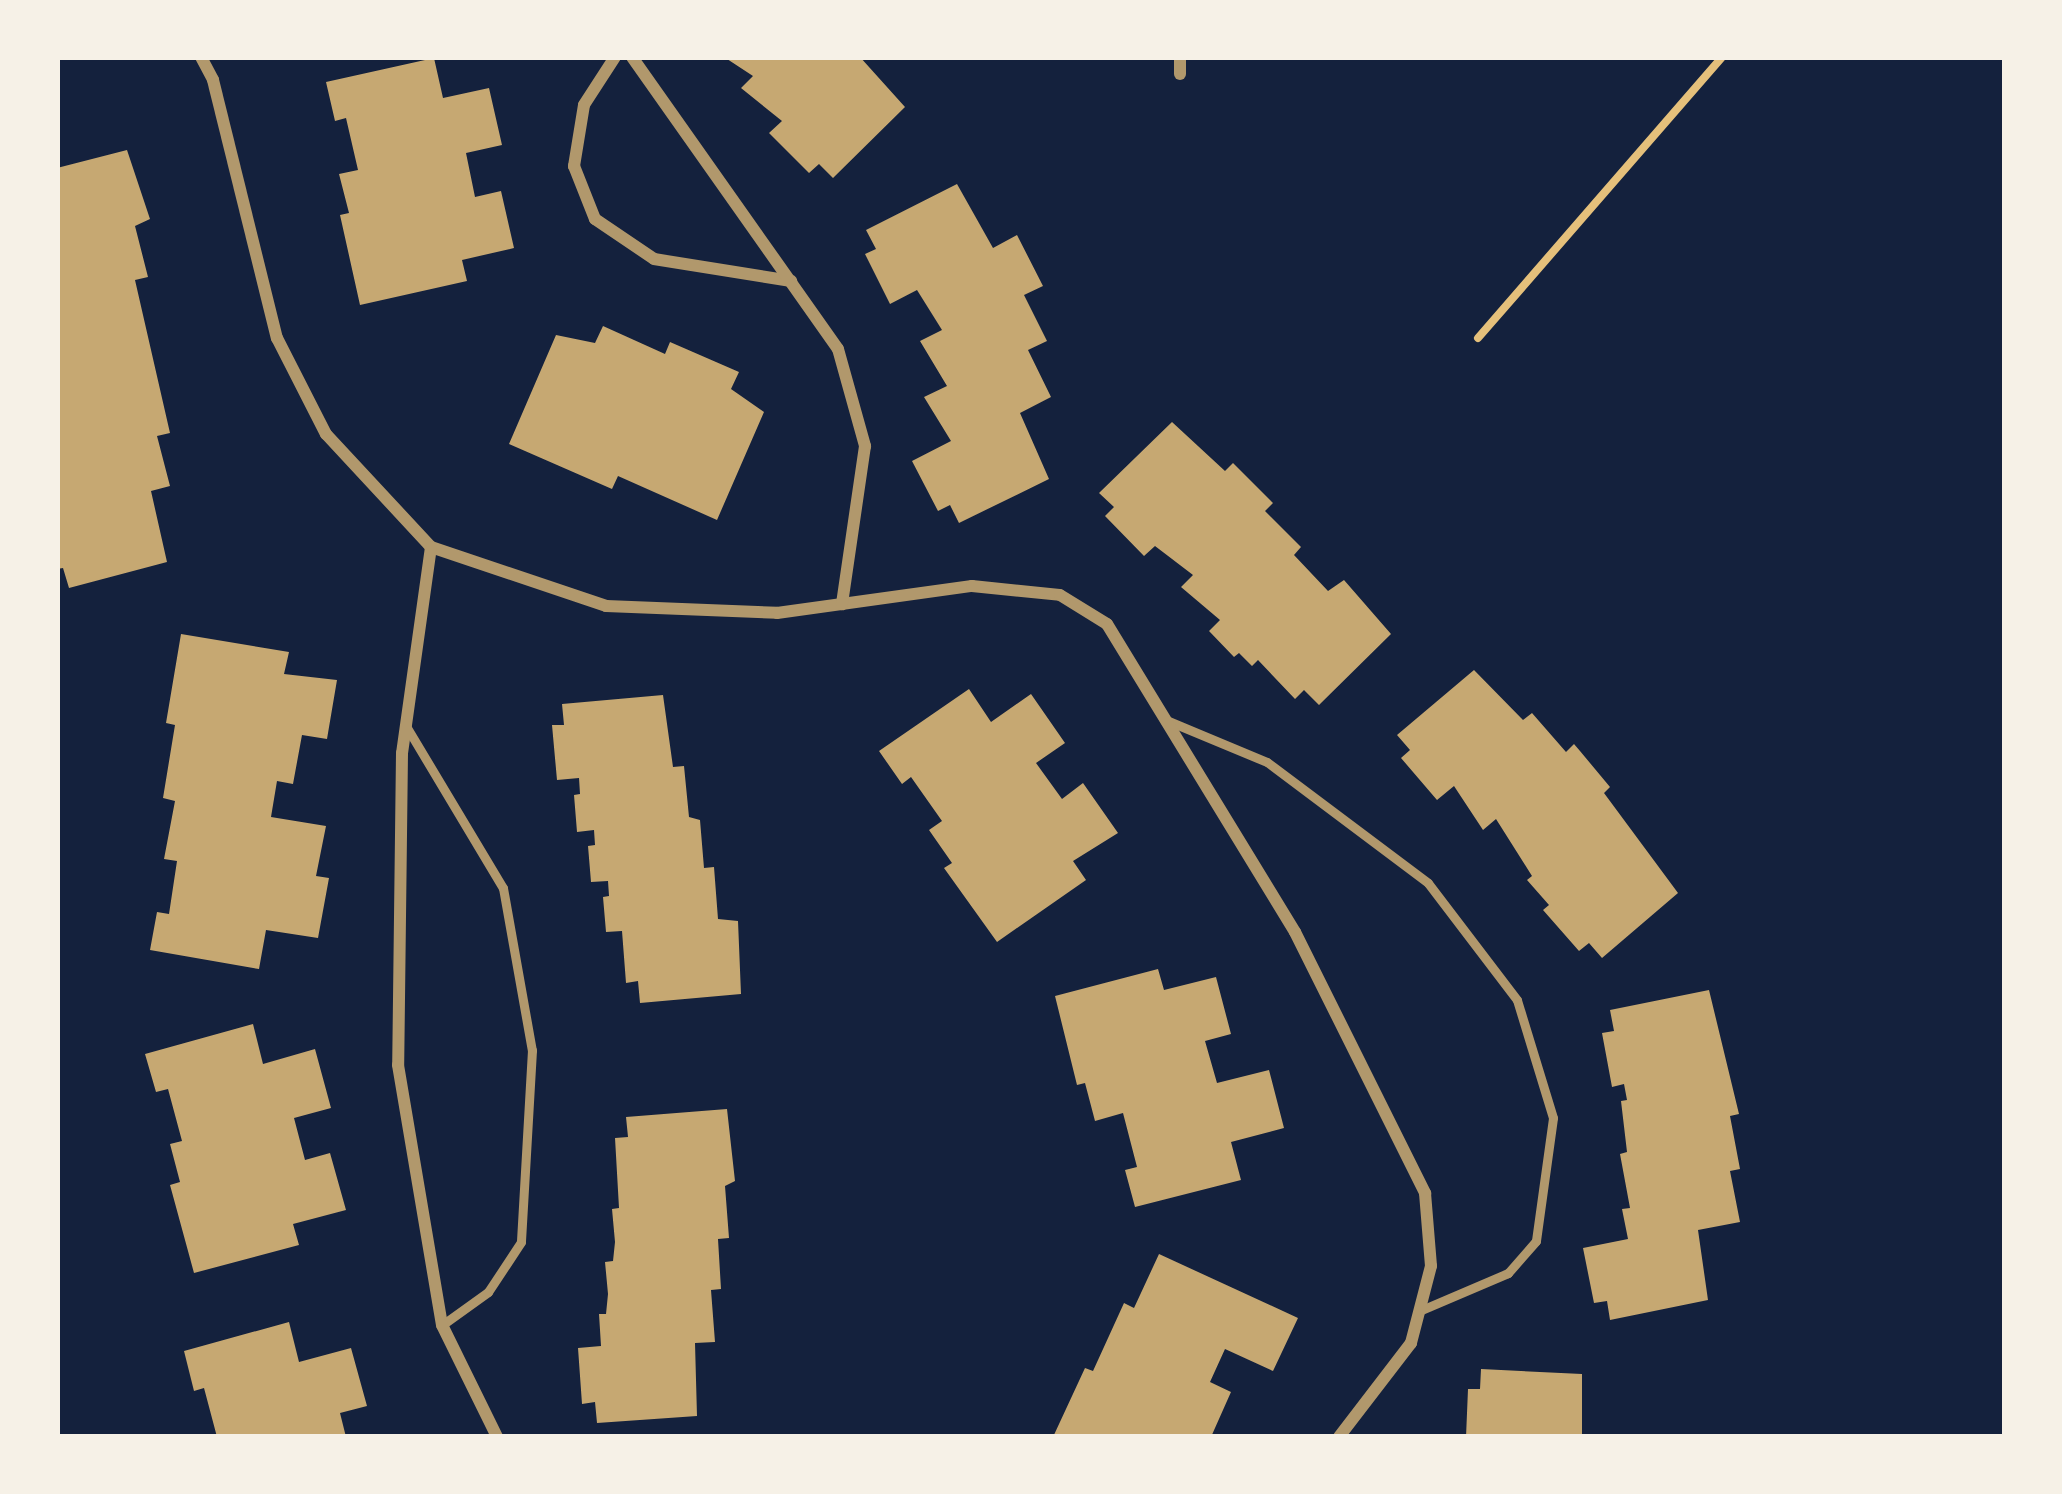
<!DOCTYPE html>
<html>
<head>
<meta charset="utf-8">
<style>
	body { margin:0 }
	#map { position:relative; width:2062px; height:1494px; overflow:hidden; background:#14213d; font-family:Karla,sans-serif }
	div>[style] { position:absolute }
	.building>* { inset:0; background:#c6a872 }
	.path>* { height:8px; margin:-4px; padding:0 4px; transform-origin:4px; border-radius:4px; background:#e5c07b }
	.service>* { height:9px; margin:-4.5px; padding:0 4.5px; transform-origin:4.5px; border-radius:4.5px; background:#b1986c }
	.minor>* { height:12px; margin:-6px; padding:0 6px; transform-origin:6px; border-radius:6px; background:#b1986c }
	span { translate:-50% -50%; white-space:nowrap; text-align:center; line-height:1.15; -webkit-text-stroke:10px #f6f1e7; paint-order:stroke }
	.frame { position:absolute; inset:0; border:60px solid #f6f1e7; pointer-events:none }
</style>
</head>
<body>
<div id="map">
	<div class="building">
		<i style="clip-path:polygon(724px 57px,860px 57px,905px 107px,833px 178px,819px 164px,809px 173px,769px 133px,782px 121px,741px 88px,753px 76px)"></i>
		<i style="clip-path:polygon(434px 58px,443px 98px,489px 88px,502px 145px,466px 153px,475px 197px,501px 191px,514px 248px,462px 260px,467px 281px,360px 305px,340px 215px,349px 213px,339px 174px,358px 170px,346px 118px,335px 121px,326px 82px)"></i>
		<i style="clip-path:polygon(127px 150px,150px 219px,135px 226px,148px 277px,135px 280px,170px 433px,157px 436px,170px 486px,151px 491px,167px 562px,69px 588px,63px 568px,57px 569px,57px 168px)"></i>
		<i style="clip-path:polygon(957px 184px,993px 248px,1017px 235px,1043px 286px,1024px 295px,1047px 341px,1028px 350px,1051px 397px,1020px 413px,1049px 479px,959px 523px,950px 505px,938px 511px,912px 461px,951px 441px,924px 397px,947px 386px,920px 341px,942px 330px,917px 290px,890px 304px,865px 254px,876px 249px,866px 230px)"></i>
		<i style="clip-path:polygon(603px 326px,665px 354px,670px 342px,739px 372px,731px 389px,764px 412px,717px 520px,618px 476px,612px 489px,509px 444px,556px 335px,595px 343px)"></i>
		<i style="clip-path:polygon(1172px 422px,1225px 471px,1233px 463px,1273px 503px,1265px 511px,1301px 547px,1294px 555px,1328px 591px,1344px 580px,1391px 634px,1319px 705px,1304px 690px,1295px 699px,1258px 660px,1252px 666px,1239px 653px,1234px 657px,1209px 631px,1220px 620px,1181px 587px,1193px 575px,1155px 546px,1144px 556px,1105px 516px,1114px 507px,1099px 493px)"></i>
		<i style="clip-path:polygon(181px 634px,289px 652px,284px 674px,337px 680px,327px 739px,302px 735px,293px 784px,277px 781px,271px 817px,326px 826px,316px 876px,329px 878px,318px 938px,266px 930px,259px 969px,150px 950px,157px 912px,169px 914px,177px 861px,164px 859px,175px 801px,163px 798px,175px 725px,166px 723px)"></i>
		<i style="clip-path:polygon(1474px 670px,1523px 720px,1532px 713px,1566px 752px,1574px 744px,1580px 751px,1610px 787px,1604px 793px,1678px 893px,1602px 958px,1589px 943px,1579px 951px,1543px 910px,1549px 905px,1527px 880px,1532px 876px,1496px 819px,1483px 830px,1454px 786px,1437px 800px,1401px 758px,1410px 750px,1397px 735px)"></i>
		<i style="clip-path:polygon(969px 689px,991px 722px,1031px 694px,1065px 743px,1036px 763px,1062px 799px,1083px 783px,1118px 833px,1073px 861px,1086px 880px,997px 942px,944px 868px,952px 863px,929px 830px,942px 821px,911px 777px,902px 784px,879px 751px)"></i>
		<i style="clip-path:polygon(663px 695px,673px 767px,684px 766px,689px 817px,700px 820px,704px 868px,714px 867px,718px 919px,738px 921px,741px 994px,640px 1003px,638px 981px,626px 983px,622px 931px,606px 932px,603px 897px,609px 896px,608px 881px,591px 882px,588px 846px,595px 845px,594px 830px,577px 832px,574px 795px,580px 794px,579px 778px,557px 780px,552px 725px,564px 725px,562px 704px)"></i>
		<i style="clip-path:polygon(1158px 969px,1164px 990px,1216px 977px,1231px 1034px,1205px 1041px,1217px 1083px,1269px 1070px,1284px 1128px,1231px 1142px,1241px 1180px,1135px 1207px,1125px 1170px,1137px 1167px,1123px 1113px,1095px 1121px,1085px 1083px,1077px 1085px,1055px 996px)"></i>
		<i style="clip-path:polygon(1709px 990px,1739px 1114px,1730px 1116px,1740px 1169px,1730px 1171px,1740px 1222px,1698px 1230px,1708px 1300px,1610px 1320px,1607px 1301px,1594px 1303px,1583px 1248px,1628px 1239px,1622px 1209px,1630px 1208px,1620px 1154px,1627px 1152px,1621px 1101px,1627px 1100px,1624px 1084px,1612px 1087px,1602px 1033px,1614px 1031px,1610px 1010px)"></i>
		<i style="clip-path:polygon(253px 1024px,263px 1064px,315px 1049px,331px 1108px,294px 1118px,305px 1160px,330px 1153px,346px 1210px,293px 1224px,299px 1245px,194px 1273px,170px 1185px,180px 1182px,170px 1144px,182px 1141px,168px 1089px,156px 1092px,145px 1054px)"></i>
		<i style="clip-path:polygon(727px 1109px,735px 1181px,725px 1186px,729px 1238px,718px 1239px,721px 1289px,711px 1290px,715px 1342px,695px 1343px,697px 1416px,597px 1423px,595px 1402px,582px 1404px,578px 1348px,601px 1346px,599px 1314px,606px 1314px,608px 1294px,605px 1262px,613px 1261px,615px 1242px,612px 1209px,619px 1208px,615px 1138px,628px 1137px,626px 1117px)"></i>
		<i style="clip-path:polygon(1159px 1254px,1298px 1318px,1273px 1371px,1225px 1349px,1210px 1382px,1231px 1392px,1211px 1437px,1053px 1437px,1085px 1368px,1093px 1371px,1124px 1303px,1134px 1308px)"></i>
		<i style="clip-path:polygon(289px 1322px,299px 1362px,351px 1348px,367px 1406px,340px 1413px,346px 1437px,217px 1437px,204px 1388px,194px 1391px,184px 1351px)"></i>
		<i style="clip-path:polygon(1481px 1369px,1582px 1374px,1582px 1437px,1466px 1437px,1468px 1389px,1480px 1389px)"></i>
	</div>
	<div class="path">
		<i style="left:1478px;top:338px;width:372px;rotate:-49deg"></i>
	</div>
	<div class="service">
		<i style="left:1166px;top:720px;width:109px;rotate:22.6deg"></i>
		<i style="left:1267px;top:762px;width:201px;rotate:36.9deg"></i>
		<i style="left:1428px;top:883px;width:147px;rotate:52.7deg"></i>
		<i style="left:1517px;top:1000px;width:123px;rotate:73deg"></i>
		<i style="left:1553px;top:1118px;width:124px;rotate:97.9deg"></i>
		<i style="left:1536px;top:1241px;width:43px;rotate:131.2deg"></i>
		<i style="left:1508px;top:1273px;width:97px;rotate:156.9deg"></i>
		<i style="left:406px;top:726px;width:189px;rotate:59.1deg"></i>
		<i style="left:503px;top:888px;width:165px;rotate:79.9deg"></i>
		<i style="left:532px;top:1050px;width:192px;rotate:93.3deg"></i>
		<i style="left:521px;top:1242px;width:60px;rotate:123.4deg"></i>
		<i style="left:488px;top:1292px;width:57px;rotate:144.3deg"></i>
	</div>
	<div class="minor">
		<i style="left:201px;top:57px;width:26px;rotate:62deg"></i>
		<i style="left:213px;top:80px;width:266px;rotate:76.1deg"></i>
		<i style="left:277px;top:338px;width:108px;rotate:63deg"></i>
		<i style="left:326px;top:434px;width:154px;rotate:47.1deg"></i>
		<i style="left:431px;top:547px;width:185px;rotate:18.6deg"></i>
		<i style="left:606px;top:606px;width:171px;rotate:2.3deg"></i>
		<i style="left:777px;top:613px;width:197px;rotate:-7.9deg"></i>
		<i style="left:972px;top:586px;width:88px;rotate:5.8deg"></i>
		<i style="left:1060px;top:595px;width:55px;rotate:31.7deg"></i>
		<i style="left:1107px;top:624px;width:361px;rotate:58.6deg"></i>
		<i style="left:1295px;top:932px;width:292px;rotate:63.5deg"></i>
		<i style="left:1425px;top:1193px;width:73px;rotate:85.3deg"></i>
		<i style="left:1431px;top:1266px;width:80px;rotate:104.6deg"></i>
		<i style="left:1411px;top:1343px;width:118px;rotate:127.5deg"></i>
		<i style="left:615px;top:57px;width:57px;rotate:122.9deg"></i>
		<i style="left:584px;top:105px;width:62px;rotate:99.3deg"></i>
		<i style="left:574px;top:166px;width:57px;rotate:68.4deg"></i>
		<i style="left:595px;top:219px;width:71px;rotate:34.1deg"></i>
		<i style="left:654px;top:259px;width:139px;rotate:9.1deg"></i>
		<i style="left:632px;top:57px;width:357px;rotate:54.8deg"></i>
		<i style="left:838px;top:349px;width:101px;rotate:74.4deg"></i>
		<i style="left:865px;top:446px;width:160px;rotate:98.3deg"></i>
		<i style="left:1180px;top:74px;width:17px;rotate:-90deg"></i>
		<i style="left:431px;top:547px;width:208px;rotate:98deg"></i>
		<i style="left:402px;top:753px;width:312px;rotate:90.7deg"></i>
		<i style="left:398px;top:1065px;width:264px;rotate:80.4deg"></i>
		<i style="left:442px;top:1325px;width:125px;rotate:63.8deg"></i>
	</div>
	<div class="frame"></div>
</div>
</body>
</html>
